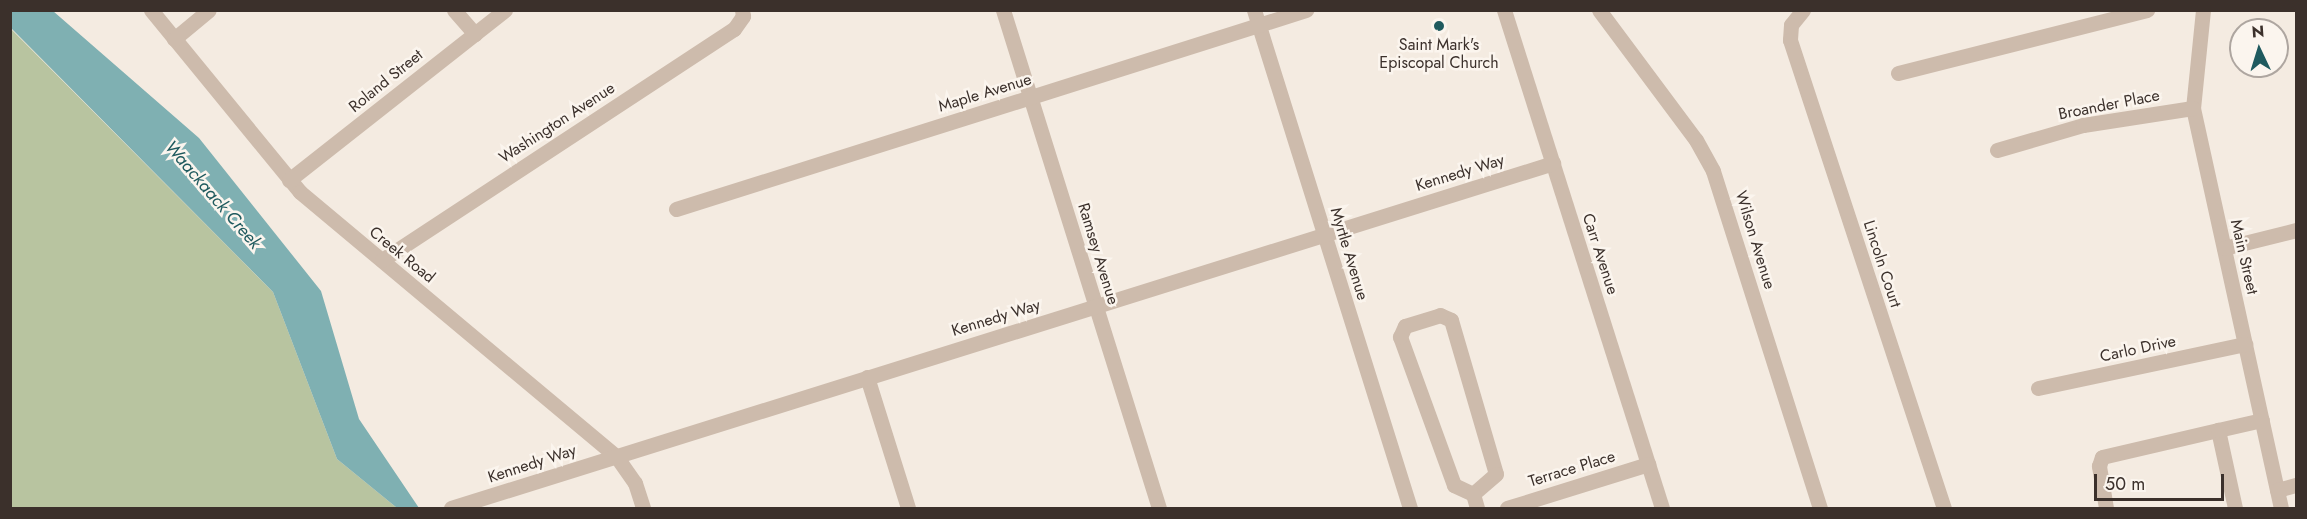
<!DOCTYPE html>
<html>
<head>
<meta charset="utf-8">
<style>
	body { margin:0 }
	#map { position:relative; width:2307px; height:519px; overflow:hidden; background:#f4ebe1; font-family:Jost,sans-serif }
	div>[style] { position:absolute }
	.green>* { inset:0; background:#b8c4a0 }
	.water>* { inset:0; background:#7fb0b2 }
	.minor>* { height:15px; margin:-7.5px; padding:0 7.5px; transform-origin:7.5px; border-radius:7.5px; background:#cdbbac }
	.dots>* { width:16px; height:16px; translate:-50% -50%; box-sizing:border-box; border:3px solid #fbf5ee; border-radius:50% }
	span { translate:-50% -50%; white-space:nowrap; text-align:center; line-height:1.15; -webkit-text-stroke:5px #fbf5ee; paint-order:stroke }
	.poi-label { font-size:16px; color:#3b302b }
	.street-label { font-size:16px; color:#3b302b }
	.water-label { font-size:18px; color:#1f5a5e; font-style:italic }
	.frame { position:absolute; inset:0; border:12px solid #3b302b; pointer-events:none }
	.north { position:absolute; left:2229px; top:18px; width:60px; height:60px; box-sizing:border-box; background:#fbf5ee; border:2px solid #aea6a0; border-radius:50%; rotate:356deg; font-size:16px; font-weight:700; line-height:24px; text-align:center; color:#3b302b }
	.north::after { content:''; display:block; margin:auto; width:21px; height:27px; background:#1f5a5e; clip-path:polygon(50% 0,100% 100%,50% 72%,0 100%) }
	.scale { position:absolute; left:2094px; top:474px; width:130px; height:27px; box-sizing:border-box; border:3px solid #3b302b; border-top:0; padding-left:8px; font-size:18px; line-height:21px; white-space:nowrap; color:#3b302b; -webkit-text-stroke:4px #fbf5ee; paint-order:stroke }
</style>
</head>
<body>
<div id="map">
	<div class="green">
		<i style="clip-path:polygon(10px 28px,273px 292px,337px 459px,397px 508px,11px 508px)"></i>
	</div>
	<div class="water">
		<i style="clip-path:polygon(10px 11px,53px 11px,199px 138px,321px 291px,359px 419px,419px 508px,397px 508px,337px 459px,273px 292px,11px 28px)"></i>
	</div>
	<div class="minor">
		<i style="left:151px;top:10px;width:235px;rotate:50.7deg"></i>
		<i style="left:300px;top:192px;width:412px;rotate:39.9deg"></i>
		<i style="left:616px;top:456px;width:33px;rotate:55deg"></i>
		<i style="left:635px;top:483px;width:26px;rotate:72deg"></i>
		<i style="left:454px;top:10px;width:32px;rotate:49deg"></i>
		<i style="left:1003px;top:10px;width:522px;rotate:72.61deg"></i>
		<i style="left:1254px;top:10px;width:522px;rotate:72.61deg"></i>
		<i style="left:1504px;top:10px;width:522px;rotate:72.4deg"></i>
		<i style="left:1599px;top:10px;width:162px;rotate:53.3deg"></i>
		<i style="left:1696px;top:140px;width:35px;rotate:61deg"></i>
		<i style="left:1713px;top:171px;width:354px;rotate:72.4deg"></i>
		<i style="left:1803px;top:10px;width:19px;rotate:129deg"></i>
		<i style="left:1791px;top:25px;width:15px;rotate:94deg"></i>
		<i style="left:1790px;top:40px;width:493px;rotate:71.8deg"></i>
		<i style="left:2203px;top:10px;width:99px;rotate:95.8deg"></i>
		<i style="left:2193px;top:108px;width:410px;rotate:77.6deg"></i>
		<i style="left:174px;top:39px;width:45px;rotate:-39.6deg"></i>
		<i style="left:1898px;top:73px;width:257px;rotate:-14.2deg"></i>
		<i style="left:1997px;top:150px;width:90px;rotate:-16.2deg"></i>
		<i style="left:2083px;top:125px;width:111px;rotate:-8.8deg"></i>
		<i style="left:289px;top:180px;width:275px;rotate:-38.2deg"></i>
		<i style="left:676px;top:209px;width:661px;rotate:-17.53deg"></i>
		<i style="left:2224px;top:248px;width:74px;rotate:-14deg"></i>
		<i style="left:382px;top:260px;width:421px;rotate:-33.3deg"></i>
		<i style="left:734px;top:29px;width:16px;rotate:-55deg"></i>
		<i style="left:743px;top:16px;width:6px;rotate:-99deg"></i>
		<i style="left:1440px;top:315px;width:12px;rotate:24deg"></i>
		<i style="left:1451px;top:320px;width:160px;rotate:73.7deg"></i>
		<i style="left:1496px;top:474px;width:30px;rotate:139deg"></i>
		<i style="left:1473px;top:494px;width:21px;rotate:-155deg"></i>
		<i style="left:1454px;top:485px;width:158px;rotate:-110deg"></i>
		<i style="left:1400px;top:337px;width:12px;rotate:-66deg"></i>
		<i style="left:1405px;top:326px;width:37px;rotate:-17deg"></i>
		<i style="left:867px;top:377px;width:137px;rotate:72.6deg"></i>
		<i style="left:2038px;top:388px;width:212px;rotate:-12deg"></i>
		<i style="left:2277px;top:490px;width:20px;rotate:-15deg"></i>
		<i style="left:1473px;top:494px;width:15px;rotate:74deg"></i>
		<i style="left:451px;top:508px;width:1155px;rotate:-17.38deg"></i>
		<i style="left:1507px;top:508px;width:148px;rotate:-17.3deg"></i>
		<i style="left:2106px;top:508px;width:43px;rotate:-99.5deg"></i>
		<i style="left:2099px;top:466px;width:9px;rotate:-72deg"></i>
		<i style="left:2102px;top:457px;width:119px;rotate:-13.1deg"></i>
		<i style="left:2235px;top:508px;width:80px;rotate:-102.3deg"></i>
		<i style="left:2218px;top:430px;width:45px;rotate:-12.8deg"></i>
	</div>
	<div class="dots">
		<i style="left:1439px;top:26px;background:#1f5a5e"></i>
	</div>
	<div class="poi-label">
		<span style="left:1439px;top:54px">Saint Mark's<br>Episcopal Church</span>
	</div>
	<div class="street-label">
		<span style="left:386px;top:81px;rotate:-39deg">Roland Street</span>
		<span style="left:985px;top:93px;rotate:-17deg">Maple Avenue</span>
		<span style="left:2109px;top:105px;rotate:-11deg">Broander Place</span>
		<span style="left:557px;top:123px;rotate:-33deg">Washington Avenue</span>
		<span style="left:1460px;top:173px;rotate:-17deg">Kennedy Way</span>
		<span style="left:1755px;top:240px;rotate:73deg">Wilson Avenue</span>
		<span style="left:1098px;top:254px;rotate:73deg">Ramsey Avenue</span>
		<span style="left:1349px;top:254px;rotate:73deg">Myrtle Avenue</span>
		<span style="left:1600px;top:254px;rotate:72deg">Carr Avenue</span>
		<span style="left:402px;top:255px;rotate:39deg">Creek Road</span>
		<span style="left:2244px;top:257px;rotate:77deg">Main Street</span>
		<span style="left:1882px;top:264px;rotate:72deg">Lincoln Court</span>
		<span style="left:996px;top:318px;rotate:-17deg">Kennedy Way</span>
		<span style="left:2138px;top:349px;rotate:-12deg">Carlo Drive</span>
		<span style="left:532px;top:464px;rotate:-18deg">Kennedy Way</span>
		<span style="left:1572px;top:469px;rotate:-17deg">Terrace Place</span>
	</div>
	<div class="water-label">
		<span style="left:213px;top:195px;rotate:49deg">Waackaack Creek</span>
	</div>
	<div class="frame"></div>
	<div class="north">N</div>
	<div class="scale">50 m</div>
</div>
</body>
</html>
